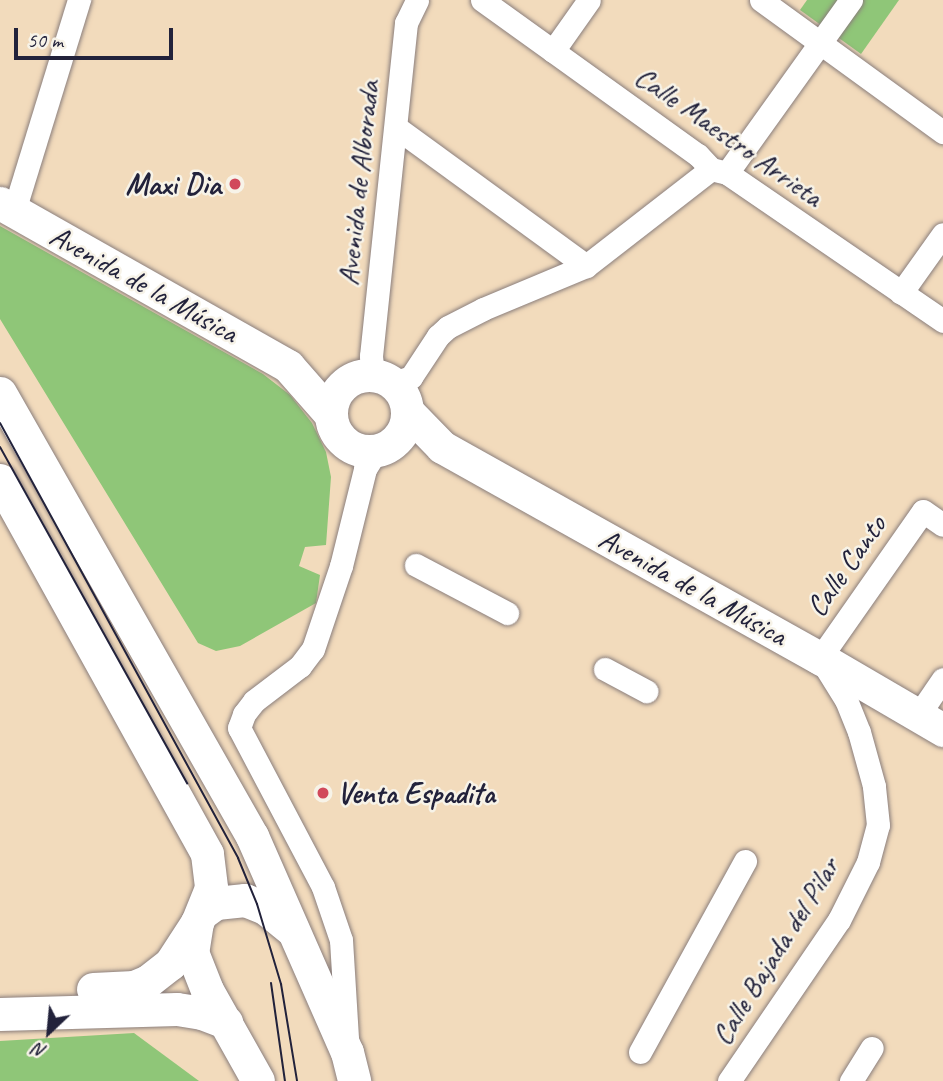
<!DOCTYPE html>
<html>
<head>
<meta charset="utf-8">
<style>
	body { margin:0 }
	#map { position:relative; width:943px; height:1081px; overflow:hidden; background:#f2dbbc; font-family:Caveat,sans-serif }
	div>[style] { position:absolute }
	.green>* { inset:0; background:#8fc678 }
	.roads { filter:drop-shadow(0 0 2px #8a7e7c) drop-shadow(0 0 2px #8a7e7c) }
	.street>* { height:23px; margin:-11.5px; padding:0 11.5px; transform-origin:11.5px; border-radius:11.5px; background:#fff }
	.secondary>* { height:33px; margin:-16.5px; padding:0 16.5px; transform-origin:16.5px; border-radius:16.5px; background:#fff }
	.secondary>.ring { margin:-16.5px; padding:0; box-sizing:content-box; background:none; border:33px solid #fff; border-radius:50% }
	.tram>* { height:2px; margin:-1px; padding:0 1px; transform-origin:1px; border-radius:1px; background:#22223b }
	.dots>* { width:19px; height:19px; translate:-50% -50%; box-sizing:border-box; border:4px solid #f7f3e8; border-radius:50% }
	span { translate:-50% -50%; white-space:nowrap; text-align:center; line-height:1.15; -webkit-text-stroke:5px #f7f3e8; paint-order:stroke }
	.street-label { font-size:30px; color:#22223b }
	.poi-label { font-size:30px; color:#22223b; font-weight:700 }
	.right { translate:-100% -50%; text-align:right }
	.left { translate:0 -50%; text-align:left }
	.north { position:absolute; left:14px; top:997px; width:70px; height:70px; -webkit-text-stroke:5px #f7f3e8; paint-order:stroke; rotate:206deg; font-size:19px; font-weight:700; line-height:28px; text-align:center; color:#22223b }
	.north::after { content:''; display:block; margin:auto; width:24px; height:32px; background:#22223b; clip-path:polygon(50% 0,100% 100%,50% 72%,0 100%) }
	.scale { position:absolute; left:14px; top:28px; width:159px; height:32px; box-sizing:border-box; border:4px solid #22223b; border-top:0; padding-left:9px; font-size:21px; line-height:24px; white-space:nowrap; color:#22223b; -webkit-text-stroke:5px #f7f3e8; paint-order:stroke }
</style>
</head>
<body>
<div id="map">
	<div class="green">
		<i style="clip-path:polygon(807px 0,899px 0,861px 54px,800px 10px)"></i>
		<i style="clip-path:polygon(0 226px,263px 374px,290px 395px,312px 423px,326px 452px,331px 477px,326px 545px,305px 547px,299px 566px,320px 575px,316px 603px,240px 646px,216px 651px,198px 643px,0 319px)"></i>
		<i style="clip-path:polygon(134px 1033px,199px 1081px,0 1081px,0 1041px)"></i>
	</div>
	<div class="roads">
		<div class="street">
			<i style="left:482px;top:0;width:266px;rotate:35.7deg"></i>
			<i style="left:698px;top:155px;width:19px;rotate:47deg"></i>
			<i style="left:711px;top:169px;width:16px;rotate:14deg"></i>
			<i style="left:727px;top:173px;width:262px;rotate:34.4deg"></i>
			<i style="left:761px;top:0;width:225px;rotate:36deg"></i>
			<i style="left:553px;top:51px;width:62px;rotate:-54.8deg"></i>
			<i style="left:397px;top:128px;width:234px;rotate:36.1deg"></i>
			<i style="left:727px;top:173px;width:213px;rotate:-54.4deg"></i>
			<i style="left:14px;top:211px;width:221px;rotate:-72.9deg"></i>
			<i style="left:901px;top:293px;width:72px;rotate:-54.6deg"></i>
			<i style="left:373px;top:375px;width:19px;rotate:-96deg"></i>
			<i style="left:371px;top:356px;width:335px;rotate:-84deg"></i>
			<i style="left:406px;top:23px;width:25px;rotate:-64deg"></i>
			<i style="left:393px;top:383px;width:19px;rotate:-18deg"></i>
			<i style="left:411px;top:377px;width:49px;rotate:-56.6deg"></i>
			<i style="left:438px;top:336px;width:13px;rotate:-42deg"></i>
			<i style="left:448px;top:327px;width:39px;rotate:-27deg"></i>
			<i style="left:483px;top:309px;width:112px;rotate:-22.7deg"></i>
			<i style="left:586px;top:266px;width:158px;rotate:-37.8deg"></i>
			<i style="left:416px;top:565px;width:103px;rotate:27.8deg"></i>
			<i style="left:605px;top:669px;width:47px;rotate:28.2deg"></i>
			<i style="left:919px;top:714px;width:42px;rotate:-55.6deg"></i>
			<i style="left:347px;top:1038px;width:98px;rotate:-93.5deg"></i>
			<i style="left:341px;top:940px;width:56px;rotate:-108.8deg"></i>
			<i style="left:323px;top:887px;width:180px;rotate:-117.8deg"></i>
			<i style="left:239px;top:728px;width:15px;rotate:-70deg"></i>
			<i style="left:244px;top:714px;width:16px;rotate:-52deg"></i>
			<i style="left:254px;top:701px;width:58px;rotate:-37.3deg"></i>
			<i style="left:300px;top:666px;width:21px;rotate:-53deg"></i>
			<i style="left:313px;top:649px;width:88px;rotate:-71.4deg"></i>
			<i style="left:341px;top:566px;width:100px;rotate:-76.1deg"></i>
			<i style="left:365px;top:469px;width:22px;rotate:-58deg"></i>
			<i style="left:640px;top:1052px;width:218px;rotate:-61.2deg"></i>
			<i style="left:729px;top:1081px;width:195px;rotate:-55.7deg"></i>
			<i style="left:839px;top:920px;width:65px;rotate:-63.4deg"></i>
			<i style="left:868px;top:862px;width:38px;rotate:-75deg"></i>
			<i style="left:878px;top:825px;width:39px;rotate:-96deg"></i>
			<i style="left:874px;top:786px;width:56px;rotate:-105.5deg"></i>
			<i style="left:859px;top:732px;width:35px;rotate:-112deg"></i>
			<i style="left:846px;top:700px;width:49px;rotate:-121.8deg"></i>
			<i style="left:820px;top:658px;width:179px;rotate:-55deg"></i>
			<i style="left:923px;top:511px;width:24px;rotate:35deg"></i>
			<i style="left:851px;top:1081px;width:39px;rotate:-58deg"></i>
		</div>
		<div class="secondary">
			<i style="left:0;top:203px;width:331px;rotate:29.5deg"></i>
			<i style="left:288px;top:366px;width:65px;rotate:48.7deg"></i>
			<i class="ring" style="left:331px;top:375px;width:43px;height:43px"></i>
			<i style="left:0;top:393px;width:510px;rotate:60.37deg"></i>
			<i style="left:252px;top:836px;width:236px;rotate:66.3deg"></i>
			<i style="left:347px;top:1052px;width:30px;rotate:76deg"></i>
			<i style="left:407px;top:411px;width:50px;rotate:45.8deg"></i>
			<i style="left:442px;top:447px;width:433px;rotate:29.2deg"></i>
			<i style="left:820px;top:658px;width:143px;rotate:30.3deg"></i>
			<i style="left:0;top:480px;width:427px;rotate:61deg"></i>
			<i style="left:207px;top:854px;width:34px;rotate:83deg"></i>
			<i style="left:211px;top:888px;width:37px;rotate:112deg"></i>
			<i style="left:197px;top:922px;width:30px;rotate:99deg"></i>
			<i style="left:192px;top:952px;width:41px;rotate:68.5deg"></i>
			<i style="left:207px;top:990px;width:104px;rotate:60.7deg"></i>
			<i style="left:202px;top:913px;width:17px;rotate:-36deg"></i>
			<i style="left:216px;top:903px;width:29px;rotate:-6deg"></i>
			<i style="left:245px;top:900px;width:22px;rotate:22deg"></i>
			<i style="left:265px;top:908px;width:36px;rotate:39deg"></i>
			<i style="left:93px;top:989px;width:41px;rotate:-2.8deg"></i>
			<i style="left:134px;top:987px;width:15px;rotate:-23deg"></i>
			<i style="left:148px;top:981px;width:28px;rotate:-38deg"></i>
			<i style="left:170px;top:964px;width:48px;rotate:-57deg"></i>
			<i style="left:0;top:1014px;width:177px;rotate:-1.6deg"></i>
			<i style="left:177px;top:1009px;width:25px;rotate:9deg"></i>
			<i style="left:202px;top:1013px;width:26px;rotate:21deg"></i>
		</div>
	</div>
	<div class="tram">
		<i style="left:0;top:423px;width:496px;rotate:61.3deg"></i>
		<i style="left:238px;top:858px;width:50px;rotate:67.6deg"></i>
		<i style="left:257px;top:904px;width:84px;rotate:73.3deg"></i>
		<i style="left:281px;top:984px;width:98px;rotate:80.6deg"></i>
		<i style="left:0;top:447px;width:385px;rotate:60.9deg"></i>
		<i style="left:271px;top:983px;width:99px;rotate:81.9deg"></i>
	</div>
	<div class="dots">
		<i style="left:235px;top:184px;background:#d1495b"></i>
		<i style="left:323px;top:793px;background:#d1495b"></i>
	</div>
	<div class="street-label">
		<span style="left:729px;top:136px;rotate:35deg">Calle Maestro Arrieta</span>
		<span style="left:358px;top:183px;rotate:-84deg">Avenida de Alborada</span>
		<span style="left:144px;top:284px;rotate:29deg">Avenida de la Música</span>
		<span style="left:846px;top:566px;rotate:-55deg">Calle Canto</span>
		<span style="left:693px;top:587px;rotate:29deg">Avenida de la Música</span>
		<span style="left:775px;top:951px;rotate:-58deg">Calle Bajada del Pilar</span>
	</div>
	<div class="poi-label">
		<span class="right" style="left:221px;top:184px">Maxi Dia</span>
		<span class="left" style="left:337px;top:793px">Venta Espadita</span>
	</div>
	<div class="north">N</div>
	<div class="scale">50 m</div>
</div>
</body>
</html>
